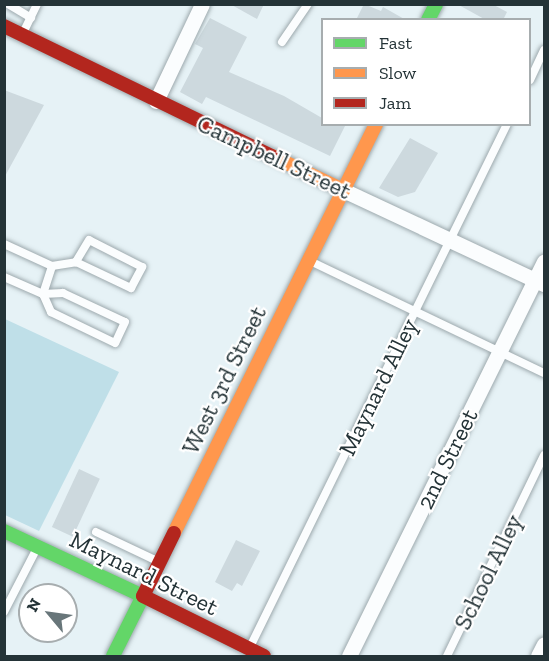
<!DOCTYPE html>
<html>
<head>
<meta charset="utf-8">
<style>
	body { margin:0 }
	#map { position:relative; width:549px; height:661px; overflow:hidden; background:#e6f2f6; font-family:"Zilla Slab",serif }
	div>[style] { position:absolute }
	.green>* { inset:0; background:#bfdfe8 }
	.building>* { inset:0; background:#cdd9de; transform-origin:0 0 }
	.roads { filter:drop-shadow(0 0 2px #9da9ad) drop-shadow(0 0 2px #9da9ad) }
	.lane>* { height:8px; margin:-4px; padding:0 4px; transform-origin:4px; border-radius:4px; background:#fbfdfe }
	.street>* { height:15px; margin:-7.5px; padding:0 7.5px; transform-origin:7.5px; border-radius:7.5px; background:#fbfdfe }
	.fast>* { height:14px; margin:-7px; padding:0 7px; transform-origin:7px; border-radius:7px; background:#63d668 }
	.slow>* { height:14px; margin:-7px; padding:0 7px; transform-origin:7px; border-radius:7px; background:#ff974d }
	.jam>* { height:14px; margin:-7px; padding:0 7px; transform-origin:7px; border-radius:7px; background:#b3261e }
	span { translate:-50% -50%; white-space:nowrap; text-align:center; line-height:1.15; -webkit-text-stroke:4.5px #fff; paint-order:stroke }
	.street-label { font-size:24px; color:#243337 }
	.frame { position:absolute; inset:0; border:6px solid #243337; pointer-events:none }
	.legend { position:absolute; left:321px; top:18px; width:210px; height:108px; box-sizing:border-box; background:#fff; border:2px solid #a7adaf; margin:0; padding:8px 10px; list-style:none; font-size:18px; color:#243337 }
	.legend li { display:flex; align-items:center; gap:12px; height:30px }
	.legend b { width:30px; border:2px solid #a7adaf }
	.north { position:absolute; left:18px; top:583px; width:60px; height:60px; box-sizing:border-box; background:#fff; border:2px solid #a7adaf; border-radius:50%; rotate:299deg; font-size:16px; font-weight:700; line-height:24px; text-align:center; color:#243337 }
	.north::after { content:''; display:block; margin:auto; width:21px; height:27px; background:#68767a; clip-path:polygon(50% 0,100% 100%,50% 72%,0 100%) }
</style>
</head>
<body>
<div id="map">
	<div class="green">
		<i style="clip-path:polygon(5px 319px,119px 372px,39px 531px,5px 515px)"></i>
	</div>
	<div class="building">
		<i style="clip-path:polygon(230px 4px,264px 4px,257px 19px)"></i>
		<i style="clip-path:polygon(364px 4px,381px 11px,383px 7px,406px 20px,356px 20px)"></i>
		<i style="clip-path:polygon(457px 4px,492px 4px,507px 12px,503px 20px,486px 20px)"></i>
		<i style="clip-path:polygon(210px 18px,247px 37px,229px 72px,284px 96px,322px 118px,322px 124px,346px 124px,330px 156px,206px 97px,202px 104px,180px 92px,203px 48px,195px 44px)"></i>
		<i style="clip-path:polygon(4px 90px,44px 105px,4px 178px)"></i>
		<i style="clip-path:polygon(410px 138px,438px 153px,415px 192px,398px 197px,379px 188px)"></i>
		<i style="left:79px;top:469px;width:23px;height:64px;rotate:25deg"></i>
		<i style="clip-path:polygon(236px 540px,260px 551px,242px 586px,237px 583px,232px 591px,215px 582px)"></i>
	</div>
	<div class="roads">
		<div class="lane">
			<i style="left:8px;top:4px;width:27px;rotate:31deg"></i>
			<i style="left:24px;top:31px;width:30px;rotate:-64deg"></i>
			<i style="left:282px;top:42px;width:46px;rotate:-55.6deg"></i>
			<i style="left:530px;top:80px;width:33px;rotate:-65deg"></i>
			<i style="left:4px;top:244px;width:53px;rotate:24.6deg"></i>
			<i style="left:52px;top:266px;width:24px;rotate:-9deg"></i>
			<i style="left:76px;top:262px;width:61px;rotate:25.3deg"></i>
			<i style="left:131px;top:288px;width:24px;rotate:-62deg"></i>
			<i style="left:142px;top:267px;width:59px;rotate:-153deg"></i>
			<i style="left:89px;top:240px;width:26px;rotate:121deg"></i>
			<i style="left:310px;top:261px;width:259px;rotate:25.6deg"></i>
			<i style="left:4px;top:277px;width:43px;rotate:23.6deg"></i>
			<i style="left:43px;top:294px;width:29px;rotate:-72deg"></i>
			<i style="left:63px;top:293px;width:68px;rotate:25.1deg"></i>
			<i style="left:125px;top:322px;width:23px;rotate:115deg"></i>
			<i style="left:115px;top:343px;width:71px;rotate:-154.2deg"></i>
			<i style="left:51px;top:312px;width:20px;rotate:-114deg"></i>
			<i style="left:43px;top:294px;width:20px;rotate:-3deg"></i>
			<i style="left:96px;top:532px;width:68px;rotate:25.4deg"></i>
			<i style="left:4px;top:612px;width:72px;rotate:-62.7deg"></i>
			<i style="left:251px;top:645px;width:580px;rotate:-63.83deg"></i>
			<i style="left:447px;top:656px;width:223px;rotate:-64.2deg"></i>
		</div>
		<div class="street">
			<i style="left:156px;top:101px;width:107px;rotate:-64.6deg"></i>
			<i style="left:343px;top:190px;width:222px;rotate:25.1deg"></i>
			<i style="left:349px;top:656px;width:440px;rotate:-63.7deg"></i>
			<i style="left:538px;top:656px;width:13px;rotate:-63deg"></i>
		</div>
		<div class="fast">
			<i style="left:428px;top:20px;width:18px;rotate:-63deg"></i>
			<i style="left:4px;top:531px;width:153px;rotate:25.1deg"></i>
			<i style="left:143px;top:596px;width:67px;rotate:116.6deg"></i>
		</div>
		<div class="slow">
			<i style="left:272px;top:156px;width:79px;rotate:25.6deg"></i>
			<i style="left:174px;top:533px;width:456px;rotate:-63.7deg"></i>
		</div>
		<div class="jam">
			<i style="left:4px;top:26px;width:298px;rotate:25.9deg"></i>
			<i style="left:174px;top:533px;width:70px;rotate:116.2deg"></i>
			<i style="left:143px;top:596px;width:135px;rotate:26.4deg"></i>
		</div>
	</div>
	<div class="street-label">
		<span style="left:274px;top:157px;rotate:25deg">Campbell Street</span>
		<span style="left:224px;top:380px;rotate:-64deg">West 3rd Street</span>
		<span style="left:378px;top:387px;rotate:-64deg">Maynard Alley</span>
		<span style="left:447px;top:459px;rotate:-64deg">2nd Street</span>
		<span style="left:488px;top:572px;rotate:-64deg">School Alley</span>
		<span style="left:144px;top:573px;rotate:26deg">Maynard Street</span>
	</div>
	<div class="frame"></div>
	<ul class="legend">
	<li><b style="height:8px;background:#63d668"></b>Fast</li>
	<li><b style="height:8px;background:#ff974d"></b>Slow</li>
	<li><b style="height:8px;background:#b3261e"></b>Jam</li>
	</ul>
	<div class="north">N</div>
</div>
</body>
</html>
